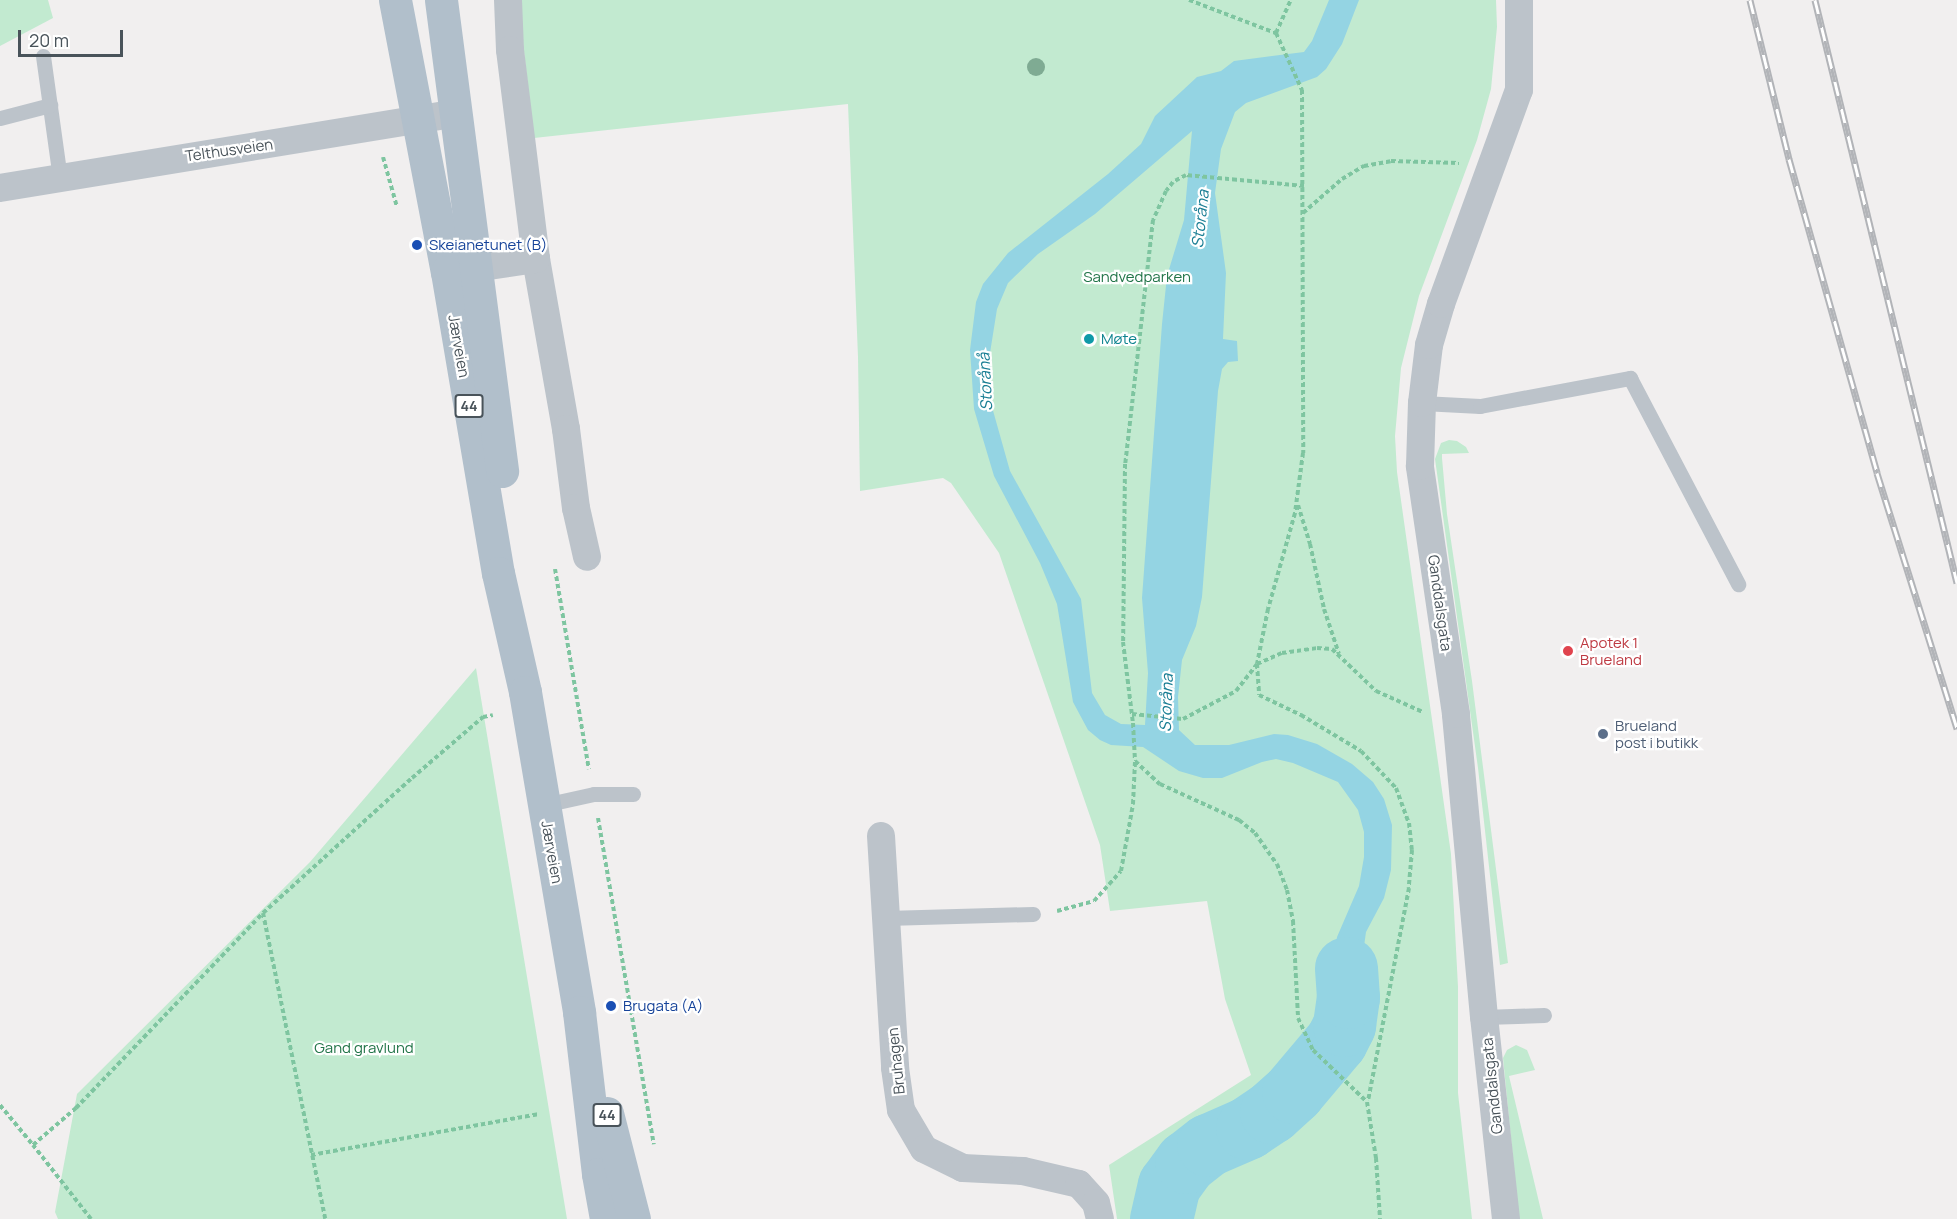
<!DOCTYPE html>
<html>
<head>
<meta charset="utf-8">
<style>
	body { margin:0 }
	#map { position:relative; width:1957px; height:1219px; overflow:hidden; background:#f1efef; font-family:Manrope,sans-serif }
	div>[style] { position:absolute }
	.green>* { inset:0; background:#c2ead0 }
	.water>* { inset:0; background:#94d4e3 }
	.river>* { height:63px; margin:-31.5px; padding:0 31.5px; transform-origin:31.5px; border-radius:31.5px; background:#94d4e3 }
	.path>* { height:4px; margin-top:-2px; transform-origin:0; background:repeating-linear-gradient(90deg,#7ec5a0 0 4.5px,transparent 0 7.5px) }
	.service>* { height:15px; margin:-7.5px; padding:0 7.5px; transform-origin:7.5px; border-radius:7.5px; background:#bcc3ca }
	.minor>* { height:28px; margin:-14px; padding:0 14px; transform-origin:14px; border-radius:14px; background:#bcc3ca }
	.primary>* { height:33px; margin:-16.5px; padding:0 16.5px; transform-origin:16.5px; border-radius:16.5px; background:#b1bfcb }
	.rail>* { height:7px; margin-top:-3.5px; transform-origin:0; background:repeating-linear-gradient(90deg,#fff 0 14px,#b2b4b8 0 28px); box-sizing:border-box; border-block:2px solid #b2b4b8 }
	.trees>* { width:18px; height:18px; margin:-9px; border-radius:50%; background:#7fab93 }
	.dots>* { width:16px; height:16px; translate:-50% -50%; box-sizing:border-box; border:3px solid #fff; border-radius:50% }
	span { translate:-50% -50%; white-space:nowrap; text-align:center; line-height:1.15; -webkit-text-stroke:4.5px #fff; paint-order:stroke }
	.shield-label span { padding:2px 4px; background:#fff; border:2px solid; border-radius:4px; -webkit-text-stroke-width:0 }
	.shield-label { font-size:14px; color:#49535a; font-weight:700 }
	.street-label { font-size:15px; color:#49535a }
	.transit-label { font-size:15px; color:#164399 }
	.left { translate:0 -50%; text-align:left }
	.park-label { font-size:15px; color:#217448 }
	.culture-label { font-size:15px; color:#0d838f }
	.health-label { font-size:15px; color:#be3a42 }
	.service-label { font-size:15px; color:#4e5e75 }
	.water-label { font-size:16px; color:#1a7e94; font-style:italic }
	.scale { position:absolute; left:18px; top:30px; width:105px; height:27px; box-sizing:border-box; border:3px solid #49535a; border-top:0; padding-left:8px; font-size:18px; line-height:21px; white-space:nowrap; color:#49535a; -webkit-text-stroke:4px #fff; paint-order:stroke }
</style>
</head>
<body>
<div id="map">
	<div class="green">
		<i style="clip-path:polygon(0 0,48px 0,53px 18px,0 46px)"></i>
		<i style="clip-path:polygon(518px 0,1496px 0,1497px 27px,1491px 89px,1477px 140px,1419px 296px,1401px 368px,1395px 436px,1397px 472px,1451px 854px,1458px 987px,1458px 1093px,1472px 1219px,1117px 1219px,1109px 1165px,1251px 1075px,1225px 999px,1207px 901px,1110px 911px,1100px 845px,999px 553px,951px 483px,943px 478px,860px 491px,858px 357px,848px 104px,534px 138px)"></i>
		<i style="clip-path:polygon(1449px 440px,1457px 441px,1466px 447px,1469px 453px,1442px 454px,1442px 458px,1447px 514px,1472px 681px,1508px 963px,1500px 965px,1478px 768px,1435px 459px,1441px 443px)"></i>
		<i style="clip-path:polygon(476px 668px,567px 1219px,58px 1219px,55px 1212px,77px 1094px,310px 862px)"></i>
		<i style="clip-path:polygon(1516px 1045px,1527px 1050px,1535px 1070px,1509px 1076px,1543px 1219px,1519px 1219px,1503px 1058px,1507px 1050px)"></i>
	</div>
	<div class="water">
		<i style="clip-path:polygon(evenodd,1329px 0,1359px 0,1342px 44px,1326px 69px,1317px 77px,1246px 103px,1235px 112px,1221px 149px,1215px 193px,1226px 273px,1223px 339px,1237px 341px,1238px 361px,1228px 362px,1222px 369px,1218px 391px,1202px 597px,1196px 626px,1182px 660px,1178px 697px,1179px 730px,1195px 745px,1229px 745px,1274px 734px,1288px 735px,1317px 744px,1352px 764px,1373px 782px,1384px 799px,1392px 825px,1391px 870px,1384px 898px,1366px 932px,1352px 1034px,1339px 1062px,1320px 1043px,1327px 1012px,1337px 937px,1359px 886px,1364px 857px,1364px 832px,1358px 810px,1338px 782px,1293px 763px,1276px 759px,1262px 762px,1222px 778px,1203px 778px,1179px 771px,1143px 747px,1111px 745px,1100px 740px,1088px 730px,1073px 702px,1057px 604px,1040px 563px,994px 476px,974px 409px,970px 350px,976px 302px,983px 284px,1008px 253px,1108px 174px,1141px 144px,1155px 116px,1197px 77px,1221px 71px,1234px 61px,1304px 52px,1312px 41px,1329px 0,1192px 131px,1184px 220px,1167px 276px,1162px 324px,1142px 598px,1148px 673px,1145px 725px,1121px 724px,1105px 715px,1092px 693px,1081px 599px,1010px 471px,992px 407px,990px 353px,997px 309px,1008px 283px,1038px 254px,1095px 214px,1192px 131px)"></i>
		<i style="clip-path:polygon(1310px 1059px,1327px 1075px,1311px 1092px,1272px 1128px,1203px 1162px,1191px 1176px,1181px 1195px,1174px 1219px,1148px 1219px,1151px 1198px,1170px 1162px,1180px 1150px,1283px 1084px)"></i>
	</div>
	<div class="river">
		<i style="left:1161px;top:1219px;width:35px;rotate:-77deg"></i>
		<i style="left:1169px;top:1185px;width:29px;rotate:-54deg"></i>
		<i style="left:1186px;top:1162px;width:28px;rotate:-38deg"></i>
		<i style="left:1208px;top:1145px;width:43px;rotate:-23.6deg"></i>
		<i style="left:1247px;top:1128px;width:29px;rotate:-34deg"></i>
		<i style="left:1271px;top:1112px;width:30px;rotate:-42deg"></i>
		<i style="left:1293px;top:1092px;width:67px;rotate:-49.9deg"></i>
		<i style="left:1336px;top:1041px;width:18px;rotate:-63deg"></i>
		<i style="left:1344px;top:1025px;width:28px;rotate:-82deg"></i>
		<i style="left:1348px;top:997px;width:29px;rotate:-94deg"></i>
	</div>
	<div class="path">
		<i style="left:1189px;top:0;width:93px;rotate:20.8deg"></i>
		<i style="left:1276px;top:33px;width:63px;rotate:65.5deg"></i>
		<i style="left:1302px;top:90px;width:363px;rotate:89.8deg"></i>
		<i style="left:1303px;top:453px;width:61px;rotate:97.6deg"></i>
		<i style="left:1295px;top:513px;width:100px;rotate:105.7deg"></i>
		<i style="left:1268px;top:609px;width:56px;rotate:101.3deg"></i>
		<i style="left:1257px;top:664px;width:31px;rotate:86deg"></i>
		<i style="left:1259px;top:695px;width:47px;rotate:25.5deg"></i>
		<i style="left:1301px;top:715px;width:70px;rotate:31deg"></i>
		<i style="left:1361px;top:751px;width:51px;rotate:46.6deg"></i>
		<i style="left:1396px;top:788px;width:37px;rotate:70deg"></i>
		<i style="left:1409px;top:823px;width:27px;rotate:84deg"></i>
		<i style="left:1412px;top:850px;width:38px;rotate:95deg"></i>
		<i style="left:1409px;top:888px;width:217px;rotate:100.9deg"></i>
		<i style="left:1276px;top:33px;width:36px;rotate:-66deg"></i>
		<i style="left:383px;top:157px;width:52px;rotate:74.4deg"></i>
		<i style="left:1304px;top:186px;width:119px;rotate:-174.7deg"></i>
		<i style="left:1186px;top:175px;width:15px;rotate:152deg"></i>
		<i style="left:1173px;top:182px;width:11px;rotate:128deg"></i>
		<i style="left:1166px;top:191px;width:32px;rotate:114deg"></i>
		<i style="left:1153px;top:220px;width:246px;rotate:96.5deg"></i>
		<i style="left:1125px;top:464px;width:178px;rotate:90.6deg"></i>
		<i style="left:1123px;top:642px;width:82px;rotate:83deg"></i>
		<i style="left:1133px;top:723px;width:38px;rotate:87deg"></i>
		<i style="left:1135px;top:761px;width:34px;rotate:43deg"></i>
		<i style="left:1160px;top:784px;width:87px;rotate:24.5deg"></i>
		<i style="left:1239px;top:820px;width:21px;rotate:39deg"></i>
		<i style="left:1255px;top:833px;width:38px;rotate:55deg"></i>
		<i style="left:1277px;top:864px;width:28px;rotate:69deg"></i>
		<i style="left:1287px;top:890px;width:32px;rotate:79deg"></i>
		<i style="left:1293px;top:921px;width:97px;rotate:87deg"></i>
		<i style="left:1298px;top:1018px;width:35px;rotate:65deg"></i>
		<i style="left:1313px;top:1050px;width:75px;rotate:43.9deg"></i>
		<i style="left:1367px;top:1102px;width:57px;rotate:80.9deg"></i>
		<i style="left:1376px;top:1158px;width:61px;rotate:86.2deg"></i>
		<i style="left:1303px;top:213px;width:52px;rotate:-41.1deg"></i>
		<i style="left:1342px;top:179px;width:26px;rotate:-31deg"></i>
		<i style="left:1364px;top:166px;width:27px;rotate:-10deg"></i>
		<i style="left:1391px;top:161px;width:68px;rotate:1.7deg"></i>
		<i style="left:1298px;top:505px;width:41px;rotate:72.9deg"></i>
		<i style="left:1310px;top:544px;width:66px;rotate:77.8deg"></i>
		<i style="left:1324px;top:609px;width:47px;rotate:71.6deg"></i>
		<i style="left:555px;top:569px;width:203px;rotate:80.4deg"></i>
		<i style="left:1132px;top:714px;width:51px;rotate:5.6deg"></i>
		<i style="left:1183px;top:719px;width:60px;rotate:-27.8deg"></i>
		<i style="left:1236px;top:691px;width:34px;rotate:-52deg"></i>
		<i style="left:1257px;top:664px;width:27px;rotate:-24deg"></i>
		<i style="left:1282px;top:653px;width:35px;rotate:-8deg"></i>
		<i style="left:1317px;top:648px;width:15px;rotate:4deg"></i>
		<i style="left:1332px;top:649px;width:61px;rotate:43.7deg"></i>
		<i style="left:1376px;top:691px;width:51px;rotate:24.1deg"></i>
		<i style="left:598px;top:818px;width:331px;rotate:80.3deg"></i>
		<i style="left:1057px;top:911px;width:38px;rotate:-15deg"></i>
		<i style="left:1094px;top:901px;width:40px;rotate:-48deg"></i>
		<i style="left:1121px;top:871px;width:68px;rotate:-79.8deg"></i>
		<i style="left:1133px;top:804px;width:43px;rotate:-87.3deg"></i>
		<i style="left:263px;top:913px;width:312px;rotate:78.5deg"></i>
		<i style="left:0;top:1105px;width:52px;rotate:50.5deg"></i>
		<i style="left:311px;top:1155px;width:232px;rotate:-10.2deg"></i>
		<i style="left:91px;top:1219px;width:94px;rotate:-128.1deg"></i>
		<i style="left:33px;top:1145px;width:57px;rotate:-40.7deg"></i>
		<i style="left:76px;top:1108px;width:270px;rotate:-46.2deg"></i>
		<i style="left:263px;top:913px;width:201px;rotate:-42.2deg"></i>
		<i style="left:412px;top:778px;width:94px;rotate:-40.7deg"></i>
		<i style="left:483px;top:717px;width:10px;rotate:-11deg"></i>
	</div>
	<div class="service">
		<i style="left:43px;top:56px;width:123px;rotate:82.1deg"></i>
		<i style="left:0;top:118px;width:52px;rotate:-14.6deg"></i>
		<i style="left:1422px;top:403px;width:58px;rotate:3deg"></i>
		<i style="left:1480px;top:406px;width:153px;rotate:-10.6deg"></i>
		<i style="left:1630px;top:378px;width:233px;rotate:62.3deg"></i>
		<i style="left:544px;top:805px;width:51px;rotate:-12.4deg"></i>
		<i style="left:594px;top:794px;width:39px"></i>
		<i style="left:886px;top:918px;width:147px;rotate:-1.6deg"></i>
		<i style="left:1484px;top:1017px;width:60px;rotate:-1.9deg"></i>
	</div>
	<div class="minor">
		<i style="left:508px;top:0;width:50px;rotate:87.7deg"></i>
		<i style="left:510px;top:50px;width:211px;rotate:82.9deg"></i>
		<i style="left:536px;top:259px;width:173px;rotate:80deg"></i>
		<i style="left:566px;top:429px;width:80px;rotate:82.8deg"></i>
		<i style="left:576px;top:508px;width:50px;rotate:77.3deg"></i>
		<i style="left:0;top:188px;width:463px;rotate:-9.3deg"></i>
		<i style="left:455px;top:271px;width:82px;rotate:-8.4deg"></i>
		<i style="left:881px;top:836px;width:232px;rotate:86.5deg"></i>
		<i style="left:895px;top:1068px;width:42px;rotate:81.9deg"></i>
		<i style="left:901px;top:1110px;width:45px;rotate:59.5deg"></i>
		<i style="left:924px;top:1149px;width:43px;rotate:26deg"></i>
		<i style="left:963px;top:1168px;width:60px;rotate:2.9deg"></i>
		<i style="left:1023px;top:1171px;width:57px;rotate:13.1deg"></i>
		<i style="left:1079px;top:1184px;width:25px;rotate:48deg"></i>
		<i style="left:1096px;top:1203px;width:16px;rotate:76deg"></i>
		<i style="left:1506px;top:1219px;width:203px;rotate:-96.2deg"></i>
		<i style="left:1484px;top:1017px;width:304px;rotate:-95.3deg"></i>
		<i style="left:1456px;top:714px;width:251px;rotate:-98.3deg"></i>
		<i style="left:1420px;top:466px;width:63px;rotate:-88.2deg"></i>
		<i style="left:1422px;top:403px;width:58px;rotate:-83.1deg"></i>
		<i style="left:1429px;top:345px;width:43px;rotate:-73.7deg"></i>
		<i style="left:1441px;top:304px;width:228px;rotate:-70deg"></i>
		<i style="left:1519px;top:90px;width:90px;rotate:-90deg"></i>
	</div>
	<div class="primary">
		<i style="left:395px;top:0;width:277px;rotate:79.2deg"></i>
		<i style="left:447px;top:272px;width:305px;rotate:80.4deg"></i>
		<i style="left:498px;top:573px;width:122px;rotate:77.2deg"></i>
		<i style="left:525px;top:692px;width:325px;rotate:80.4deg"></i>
		<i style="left:579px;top:1012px;width:163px;rotate:83.3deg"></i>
		<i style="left:598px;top:1174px;width:46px;rotate:79.9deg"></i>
		<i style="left:441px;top:0;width:475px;rotate:82.6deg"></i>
		<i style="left:607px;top:1113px;width:109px;rotate:75.7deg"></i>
	</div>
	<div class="rail">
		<i style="left:1750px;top:0;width:164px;rotate:76.2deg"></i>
		<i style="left:1789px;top:159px;width:326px;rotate:74.3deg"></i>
		<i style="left:1877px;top:473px;width:268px;rotate:72.6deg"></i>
		<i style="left:1815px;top:0;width:600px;rotate:76.31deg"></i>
	</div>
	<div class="trees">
		<i style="left:1036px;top:67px"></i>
	</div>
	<div class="dots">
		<i style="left:417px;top:245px;background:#1a4fb4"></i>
		<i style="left:1089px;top:339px;background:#0f9aa8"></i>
		<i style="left:1568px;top:651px;background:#e0444e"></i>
		<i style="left:1603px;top:734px;background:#5c6f8a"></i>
		<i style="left:611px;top:1006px;background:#1a4fb4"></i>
	</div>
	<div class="shield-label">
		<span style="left:469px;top:406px">44</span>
		<span style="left:607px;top:1115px">44</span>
	</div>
	<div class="street-label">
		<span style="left:229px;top:150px;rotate:-8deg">Telthusveien</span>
		<span style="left:459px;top:346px;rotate:80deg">Jærveien</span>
		<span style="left:1440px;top:603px;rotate:82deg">Ganddalsgata</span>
		<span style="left:552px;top:852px;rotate:80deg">Jærveien</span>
		<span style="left:896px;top:1061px;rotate:-96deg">Bruhagen</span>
		<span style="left:1492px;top:1086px;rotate:-96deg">Ganddalsgata</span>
	</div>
	<div class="transit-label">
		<span class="left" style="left:429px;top:245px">Skeianetunet (B)</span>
		<span class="left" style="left:623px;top:1006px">Brugata (A)</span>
	</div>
	<div class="park-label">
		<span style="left:1137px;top:277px">Sandvedparken</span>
		<span style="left:364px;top:1048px">Gand gravlund</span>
	</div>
	<div class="culture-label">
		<span class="left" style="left:1101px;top:339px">Møte</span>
	</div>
	<div class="health-label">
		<span class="left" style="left:1580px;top:651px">Apotek 1<br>Brueland</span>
	</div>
	<div class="service-label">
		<span class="left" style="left:1615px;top:734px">Brueland<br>post i butikk</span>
	</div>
	<div class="water-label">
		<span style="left:1200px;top:219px;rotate:-84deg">Storåna</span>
		<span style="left:985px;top:382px;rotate:-93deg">Storånå</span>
		<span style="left:1166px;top:703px;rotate:-88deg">Storåna</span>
	</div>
	<div class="scale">20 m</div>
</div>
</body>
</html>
